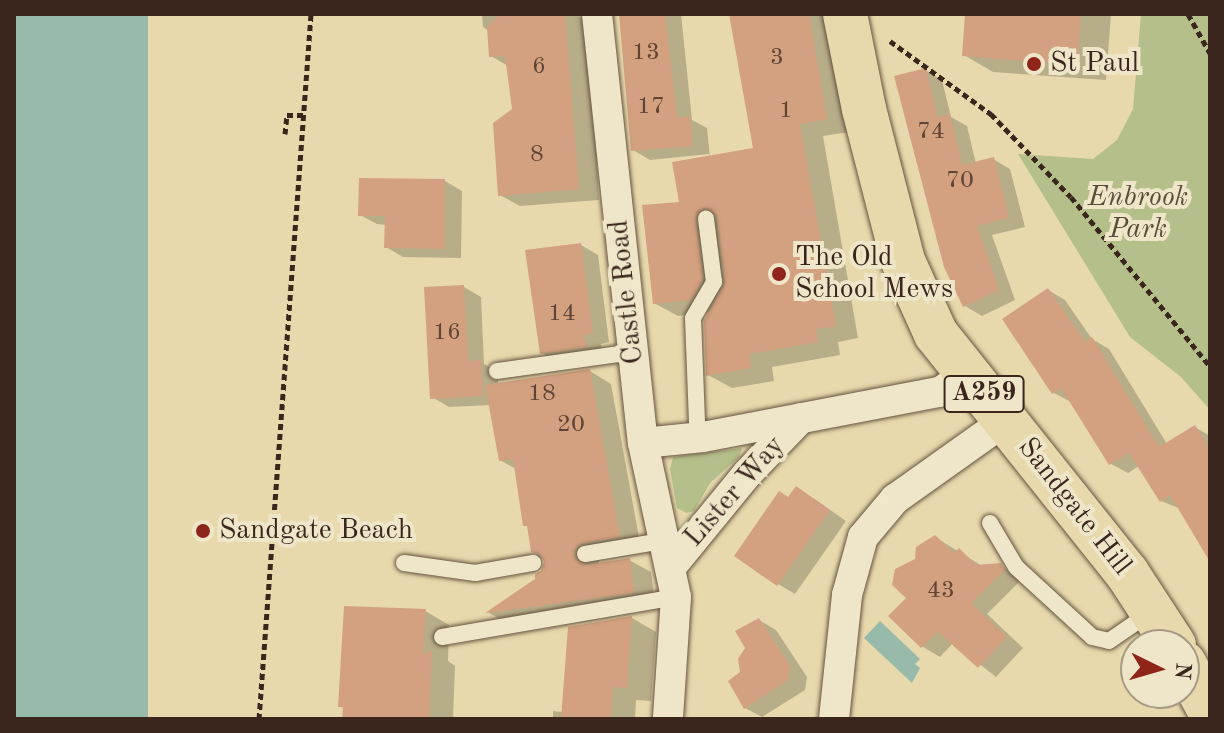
<!DOCTYPE html>
<html>
<head>
<meta charset="utf-8">
<style>
	body { margin:0 }
	#map { position:relative; width:1224px; height:733px; overflow:hidden; background:#e7d9ac; font-family:"Old Standard TT",serif }
	div>[style] { position:absolute }
	.green>* { inset:0; background:#b5bf8a }
	.water>* { inset:0; background:#97baaa; transform-origin:0 0 }
	.shadow>* { inset:0; background:#0003 }
	.building>* { inset:0; background:#d3a17f }
	.path>* { height:5px; margin-top:-2.5px; transform-origin:0; background:repeating-linear-gradient(90deg,#3a261d 0 6px,transparent 0 10px) }
	.roads { filter:drop-shadow(0 0 2px #655341) drop-shadow(0 0 2px #655341) }
	.lane>* { height:16px; margin:-8px; padding:0 8px; transform-origin:8px; border-radius:8px; background:#efe6c9 }
	.street>* { height:30px; margin:-15px; padding:0 15px; transform-origin:15px; border-radius:15px; background:#efe6c9 }
	.highway>* { height:44px; margin:-22px; padding:0 22px; transform-origin:22px; border-radius:22px; background:#e7d9ac }
	.dots>* { width:22px; height:22px; translate:-50% -50%; box-sizing:border-box; border:4px solid #efe6c9; border-radius:50% }
	span { translate:-50% -50%; white-space:nowrap; text-align:center; line-height:1.15; -webkit-text-stroke:8px #efe6c9; paint-order:stroke }
	.number-label { font-size:24px; color:#604536 }
	.number-label span { -webkit-text-stroke-width:0 }
	.shield-label span { padding:2px 6px; background:#efe6c9; border:2px solid; border-radius:6px; -webkit-text-stroke-width:0 }
	.shield-label { font-size:26px; color:#3a261d; font-weight:700 }
	.poi-label { font-size:28px; color:#3a261d }
	.left { translate:0 -50%; text-align:left }
	.park-label { font-size:28px; color:#594c38; font-style:italic }
	.street-label { font-size:28px; color:#3a261d }
	.frame { position:absolute; inset:0; border:16px solid #3a261d; pointer-events:none }
	.north { position:absolute; left:1120px; top:629px; width:80px; height:80px; box-sizing:border-box; background:#efe6c9; border:2px solid #a79984; border-radius:50%; rotate:95deg; font-size:22px; font-weight:700; line-height:32px; text-align:center; color:#3a261d }
	.north::after { content:''; display:block; margin:auto; width:28px; height:36px; background:#8f2418; clip-path:polygon(50% 0,100% 100%,50% 72%,0 100%) }
</style>
</head>
<body>
<div id="map">
	<div class="green">
		<i style="clip-path:polygon(1141px 14px,1210px 14px,1210px 410px,1181px 377px,1130px 337px,1018px 154px,1093px 159px,1117px 140px,1133px 109px)"></i>
		<i style="clip-path:polygon(742px 448px,739px 457px,710px 483px,694px 511px,686px 513px,677px 508px,670px 469px,673px 457px)"></i>
	</div>
	<div class="water">
		<i style="left:14px;top:14px;width:134px;height:705px"></i>
		<i style="clip-path:polygon(880px 621px,920px 659px,915px 664px,920px 668px,912px 683px,864px 638px)"></i>
	</div>
	<div class="shadow">
		<i style="clip-path:polygon(482px 14px,574px 14px,590px 23px,599px 200px,520px 206px,500px 195px,514px 110px,508px 66px,491px 56px,489px 31px,483px 27px)"></i>
		<i style="clip-path:polygon(620px 14px,681px 14px,692px 120px,707px 128px,710px 158px,755px 150px,732px 14px,830px 14px,849px 132px,823px 136px,858px 338px,838px 342px,840px 355px,772px 367px,774px 381px,732px 388px,708px 375px,711px 312px,678px 316px,654px 303px,681px 204px,710px 158px,709px 154px,650px 160px,633px 150px)"></i>
		<i style="clip-path:polygon(967px 14px,1111px 14px,1106px 80px,993px 72px,964px 55px)"></i>
		<i style="clip-path:polygon(925px 70px,942px 80px,951px 117px,967px 126px,976px 164px,993px 159px,1010px 169px,1025px 227px,992px 235px,1015px 300px,982px 316px,965px 306px)"></i>
		<i style="clip-path:polygon(445px 181px,462px 191px,461px 258px,403px 257px,386px 247px,387px 225px,377px 224px,360px 215px)"></i>
		<i style="clip-path:polygon(581px 245px,598px 255px,609px 342px,601px 344px,603px 356px,559px 363px,542px 353px)"></i>
		<i style="clip-path:polygon(464px 287px,481px 297px,484px 364px,498px 372px,498px 385px,590px 371px,611px 384px,641px 548px,605px 555px,596px 565px,629px 560px,651px 572px,655px 605px,509px 624px,489px 613px,537px 580px,546px 562px,533px 551px,529px 528px,525px 525px,516px 469px,500px 460px,491px 405px,449px 407px,432px 397px)"></i>
		<i style="clip-path:polygon(1048px 290px,1065px 300px,1092px 339px,1109px 349px,1167px 444px,1195px 427px,1210px 436px,1210px 558px,1181px 509px,1161px 501px,1139px 466px,1128px 473px,1111px 464px,1071px 402px,1054px 393px)"></i>
		<i style="clip-path:polygon(813px 498px,846px 521px,795px 594px,778px 584px,789px 499px)"></i>
		<i style="clip-path:polygon(935px 537px,982px 566px,1000px 565px,1021px 580px,987px 614px,1023px 648px,996px 677px,953px 643px,940px 657px,923px 647px,891px 616px,908px 598px,917px 560px)"></i>
		<i style="clip-path:polygon(425px 611px,449px 625px,448px 661px,455px 666px,453px 719px,344px 719px,345px 709px,340px 706px)"></i>
		<i style="clip-path:polygon(632px 618px,656px 632px,651px 701px,636px 700px,635px 719px,553px 719px,553px 711px,563px 712px,570px 628px)"></i>
		<i style="clip-path:polygon(759px 620px,776px 630px,807px 677px,805px 690px,762px 717px,745px 708px,742px 673px)"></i>
	</div>
	<div class="building">
		<i style="clip-path:polygon(524px 14px,565px 14px,579px 189px,498px 196px,493px 123px,512px 109px,505px 56px,489px 57px,487px 27px,498px 16px)"></i>
		<i style="clip-path:polygon(619px 14px,665px 14px,677px 118px,690px 116px,693px 146px,631px 151px)"></i>
		<i style="clip-path:polygon(729px 14px,809px 14px,827px 119px,800px 124px,836px 326px,816px 329px,818px 342px,749px 354px,751px 368px,706px 376px,704px 321px,725px 282px,717px 217px,705px 208px,696px 216px,703px 280px,691px 300px,653px 304px,642px 205px,679px 202px,672px 162px,753px 148px)"></i>
		<i style="clip-path:polygon(965px 14px,1081px 14px,1077px 65px,962px 56px)"></i>
		<i style="clip-path:polygon(926px 68px,937px 117px,950px 114px,962px 165px,994px 157px,1009px 218px,977px 226px,999px 290px,963px 307px,944px 267px,894px 76px)"></i>
		<i style="clip-path:polygon(359px 178px,445px 179px,445px 249px,384px 248px,385px 216px,358px 216px)"></i>
		<i style="clip-path:polygon(581px 243px,593px 333px,584px 335px,587px 347px,540px 354px,525px 250px)"></i>
		<i style="clip-path:polygon(464px 285px,468px 361px,481px 360px,483px 396px,430px 399px,424px 287px)"></i>
		<i style="clip-path:polygon(1048px 288px,1085px 342px,1092px 337px,1159px 447px,1195px 425px,1210px 449px,1210px 562px,1170px 495px,1160px 502px,1129px 453px,1109px 465px,1061px 388px,1052px 394px,1002px 319px)"></i>
		<i style="clip-path:polygon(590px 369px,620px 537px,582px 543px,575px 549px,574px 557px,586px 565px,630px 558px,634px 593px,485px 613px,535px 579px,535px 574px,541px 571px,544px 562px,541px 555px,531px 552px,527px 526px,523px 526px,513px 459px,499px 461px,485px 385px)"></i>
		<i style="clip-path:polygon(796px 486px,830px 510px,777px 586px,734px 556px,779px 491px,788px 497px)"></i>
		<i style="clip-path:polygon(935px 535px,954px 553px,959px 548px,976px 565px,1001px 563px,1005px 570px,971px 603px,1007px 637px,978px 668px,938px 632px,921px 648px,888px 616px,906px 598px,892px 585px,895px 569px,915px 559px,916px 547px)"></i>
		<i style="clip-path:polygon(344px 606px,426px 609px,423px 655px,432px 650px,429px 719px,342px 719px,343px 707px,338px 707px)"></i>
		<i style="clip-path:polygon(632px 616px,627px 688px,613px 687px,610px 719px,561px 719px,568px 627px)"></i>
		<i style="clip-path:polygon(759px 618px,790px 666px,788px 680px,744px 709px,728px 681px,740px 672px,738px 659px,745px 648px,735px 631px)"></i>
	</div>
	<div class="path">
		<i style="left:1188px;top:14px;width:45px;rotate:60.6deg"></i>
		<i style="left:890px;top:41px;width:125px;rotate:35.9deg"></i>
		<i style="left:991px;top:114px;width:115px;rotate:46.1deg"></i>
		<i style="left:1071px;top:197px;width:219px;rotate:50.6deg"></i>
		<i style="left:285px;top:134px;width:19px;rotate:-84deg"></i>
		<i style="left:287px;top:115px;width:17px"></i>
		<i style="left:259px;top:719px;width:707px;rotate:-85.78deg"></i>
	</div>
	<div class="roads">
		<div class="lane">
			<i style="left:497px;top:371px;width:138px;rotate:-7.9deg"></i>
			<i style="left:703px;top:437px;width:16px;rotate:-112deg"></i>
			<i style="left:697px;top:422px;width:104px;rotate:-92.2deg"></i>
			<i style="left:693px;top:318px;width:42px;rotate:-59.7deg"></i>
			<i style="left:714px;top:282px;width:64px;rotate:-97.2deg"></i>
			<i style="left:990px;top:523px;width:51px;rotate:59.4deg"></i>
			<i style="left:1016px;top:567px;width:103px;rotate:42.6deg"></i>
			<i style="left:1092px;top:637px;width:17px;rotate:13deg"></i>
			<i style="left:1109px;top:641px;width:51px;rotate:-34.6deg"></i>
			<i style="left:585px;top:554px;width:78px;rotate:-9.6deg"></i>
			<i style="left:404px;top:563px;width:72px;rotate:8deg"></i>
			<i style="left:475px;top:573px;width:59px;rotate:-9.8deg"></i>
			<i style="left:442px;top:637px;width:237px;rotate:-9.7deg"></i>
		</div>
		<div class="street">
			<i style="left:597px;top:14px;width:431px;rotate:83.9deg"></i>
			<i style="left:643px;top:443px;width:157px;rotate:77.9deg"></i>
			<i style="left:676px;top:597px;width:122px;rotate:93.8deg"></i>
			<i style="left:643px;top:443px;width:60px;rotate:-5.7deg"></i>
			<i style="left:703px;top:437px;width:241px;rotate:-10.8deg"></i>
			<i style="left:940px;top:392px;width:33px;rotate:-35deg"></i>
			<i style="left:671px;top:567px;width:122px;rotate:-50.7deg"></i>
			<i style="left:748px;top:473px;width:76px;rotate:-46.1deg"></i>
			<i style="left:834px;top:719px;width:125px;rotate:-84deg"></i>
			<i style="left:847px;top:595px;width:60px;rotate:-74.6deg"></i>
			<i style="left:863px;top:537px;width:50px;rotate:-49.9deg"></i>
			<i style="left:895px;top:499px;width:136px;rotate:-35.4deg"></i>
		</div>
		<div class="highway">
			<i style="left:845px;top:14px;width:97px;rotate:78.7deg"></i>
			<i style="left:864px;top:109px;width:157px;rotate:75.6deg"></i>
			<i style="left:903px;top:261px;width:80px;rotate:65.7deg"></i>
			<i style="left:936px;top:334px;width:306px;rotate:51.4deg"></i>
			<i style="left:1127px;top:573px;width:86px;rotate:56.9deg"></i>
			<i style="left:1184px;top:663px;width:55px;rotate:61.6deg"></i>
		</div>
	</div>
	<div class="dots">
		<i style="left:1034px;top:64px;background:#8f2418"></i>
		<i style="left:779px;top:274px;background:#8f2418"></i>
		<i style="left:203px;top:531px;background:#8f2418"></i>
	</div>
	<div class="number-label">
		<span style="left:646px;top:54px">13</span>
		<span style="left:777px;top:59px">3</span>
		<span style="left:539px;top:68px">6</span>
		<span style="left:651px;top:108px">17</span>
		<span style="left:786px;top:112px">1</span>
		<span style="left:931px;top:133px">74</span>
		<span style="left:537px;top:156px">8</span>
		<span style="left:960px;top:182px">70</span>
		<span style="left:562px;top:315px">14</span>
		<span style="left:447px;top:334px">16</span>
		<span style="left:542px;top:395px">18</span>
		<span style="left:571px;top:426px">20</span>
		<span style="left:941px;top:592px">43</span>
	</div>
	<div class="shield-label">
		<span style="left:984px;top:394px">A259</span>
	</div>
	<div class="poi-label">
		<span class="left" style="left:1050px;top:64px">St Paul</span>
		<span class="left" style="left:795px;top:274px">The Old<br>School Mews</span>
		<span class="left" style="left:219px;top:531px">Sandgate Beach</span>
	</div>
	<div class="park-label">
		<span style="left:1138px;top:214px">Enbrook<br>Park</span>
	</div>
	<div class="street-label">
		<span style="left:627px;top:292px;rotate:-96deg">Castle Road</span>
		<span style="left:735px;top:492px;rotate:-49deg">Lister Way</span>
		<span style="left:1074px;top:507px;rotate:52deg">Sandgate Hill</span>
	</div>
	<div class="frame"></div>
	<div class="north">N</div>
</div>
</body>
</html>
